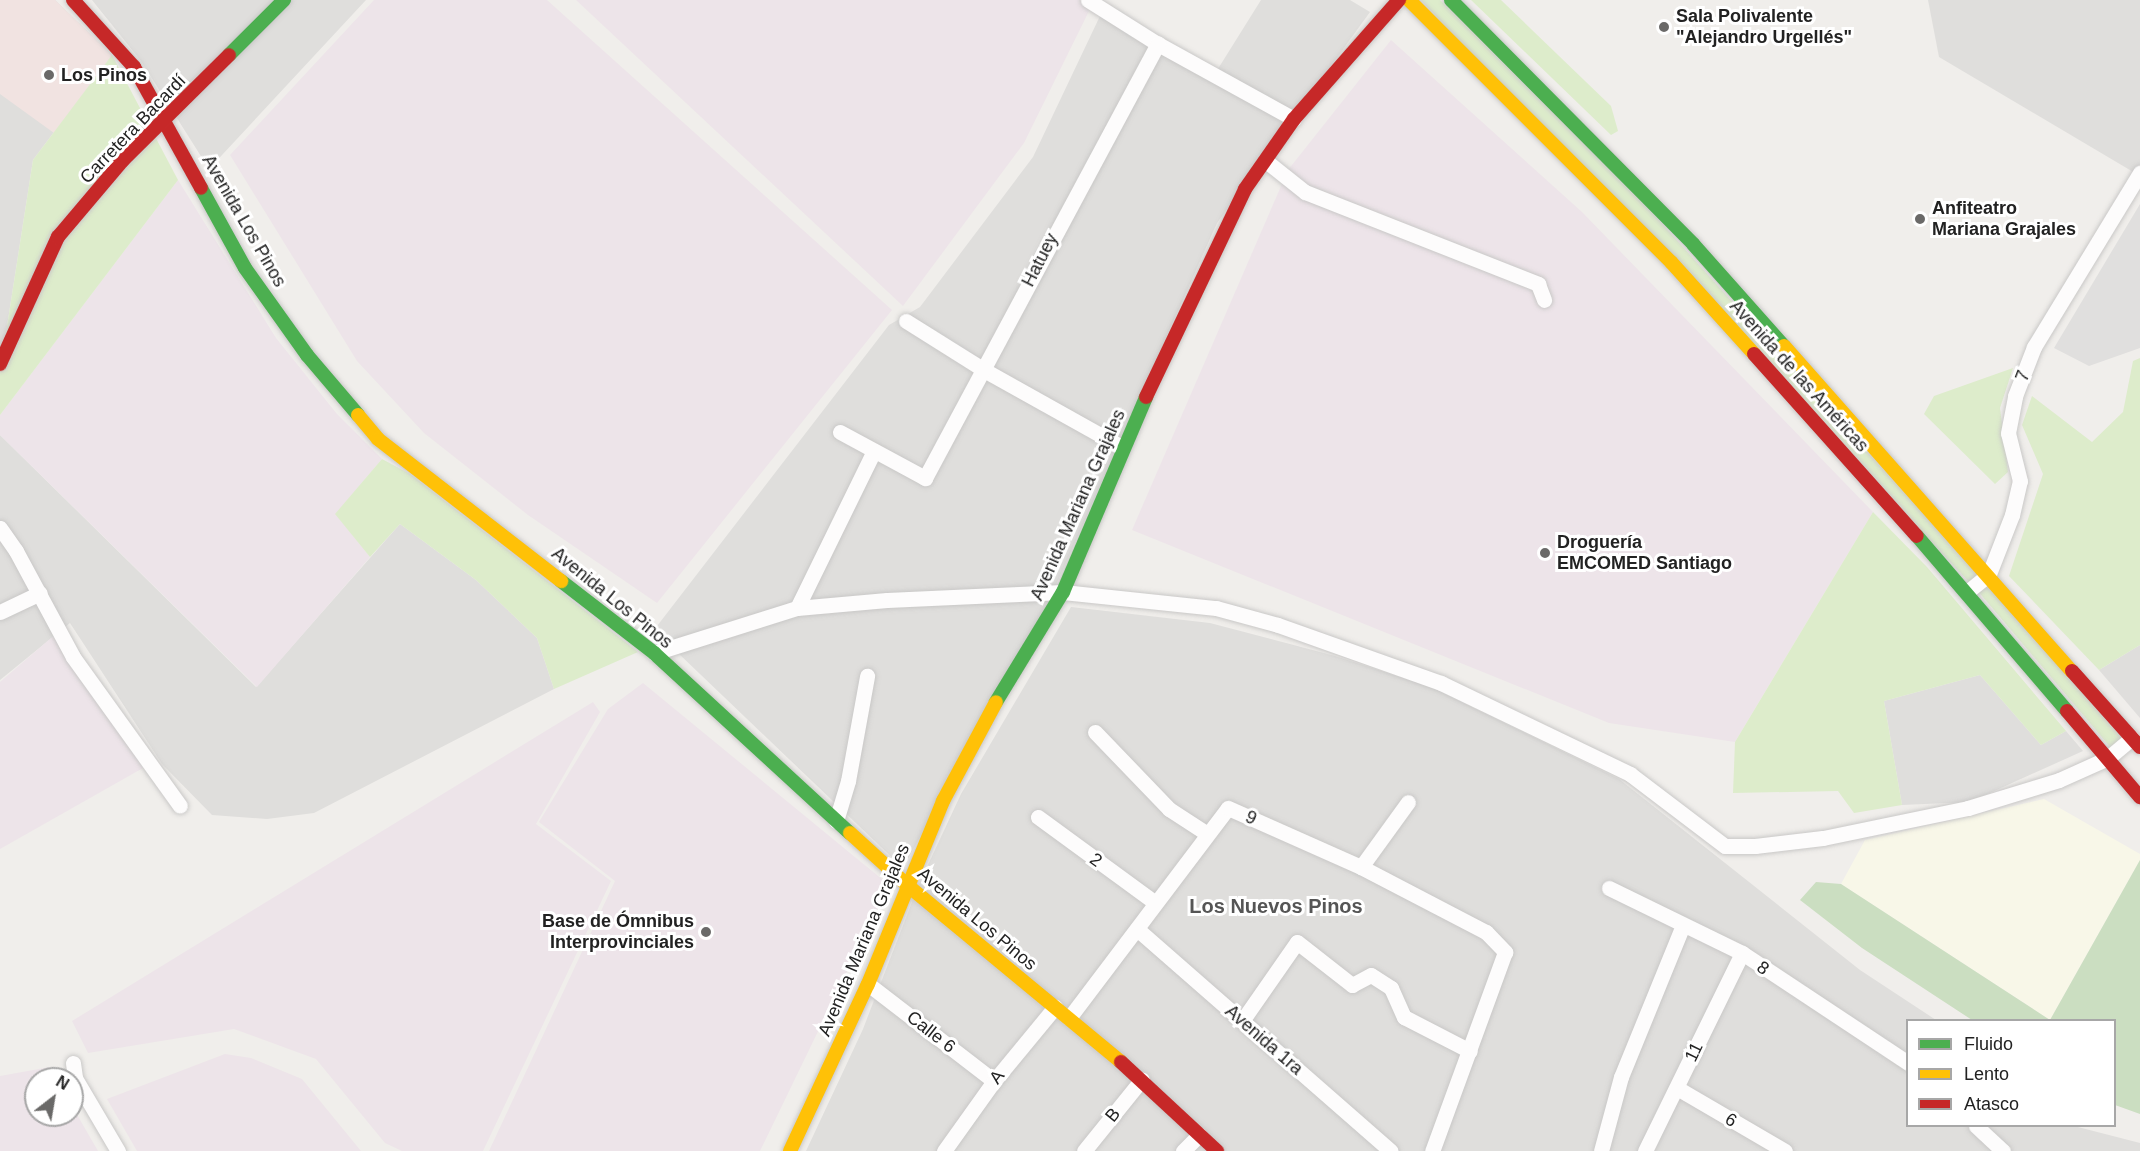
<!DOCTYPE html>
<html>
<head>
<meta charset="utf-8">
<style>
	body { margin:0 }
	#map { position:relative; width:2140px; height:1151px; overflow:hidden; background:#f0eeeb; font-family:Helvetica,sans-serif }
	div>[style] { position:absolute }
	.residential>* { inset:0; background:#dfdedc }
	.commercial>* { inset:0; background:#f1e3e1 }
	.industrial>* { inset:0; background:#ede4e9 }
	.education>* { inset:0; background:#f8f7e8 }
	.grass>* { inset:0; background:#ddeccb }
	.forest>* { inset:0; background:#cbdec1 }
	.parking>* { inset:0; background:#e0dfde }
	.roads { filter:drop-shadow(0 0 2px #c9c8c7) drop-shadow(0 0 2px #c9c8c7) }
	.street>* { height:15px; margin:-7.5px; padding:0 7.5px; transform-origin:7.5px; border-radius:7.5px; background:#fdfcfc }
	.fast>* { height:14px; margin:-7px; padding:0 7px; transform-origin:7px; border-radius:7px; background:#4caf50 }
	.slow>* { height:14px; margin:-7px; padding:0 7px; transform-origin:7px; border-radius:7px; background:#ffc107 }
	.jam>* { height:14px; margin:-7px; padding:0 7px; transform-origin:7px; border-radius:7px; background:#c62828 }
	.dots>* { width:16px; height:16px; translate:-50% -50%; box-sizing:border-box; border:3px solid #fff; border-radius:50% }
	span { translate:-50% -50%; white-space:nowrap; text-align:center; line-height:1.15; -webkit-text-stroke:6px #fff; paint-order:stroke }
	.poi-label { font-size:18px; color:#222; font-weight:700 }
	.left { translate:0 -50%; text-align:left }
	.right { translate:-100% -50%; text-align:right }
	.street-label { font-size:18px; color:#222 }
	.neighbourhood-label { font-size:20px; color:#555; font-weight:700 }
	.legend { position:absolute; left:1906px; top:1019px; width:210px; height:108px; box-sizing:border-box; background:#fff; border:2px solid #a7a7a7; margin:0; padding:8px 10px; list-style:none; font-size:18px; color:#222 }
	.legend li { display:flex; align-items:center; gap:12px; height:30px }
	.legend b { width:30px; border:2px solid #a7a7a7 }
	.north { position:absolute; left:24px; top:1067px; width:60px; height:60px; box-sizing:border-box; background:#fff; border:2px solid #a7a7a7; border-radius:50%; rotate:31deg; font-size:16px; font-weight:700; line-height:24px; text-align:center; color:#222 }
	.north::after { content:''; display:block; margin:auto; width:21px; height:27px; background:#6a6968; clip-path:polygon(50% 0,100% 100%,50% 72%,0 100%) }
</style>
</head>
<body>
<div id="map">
	<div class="residential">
		<i style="clip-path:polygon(0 0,55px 0,112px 55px,33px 160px,0 371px)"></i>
		<i style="clip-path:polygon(92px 0,366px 0,209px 169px,141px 61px)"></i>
		<i style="clip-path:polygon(1261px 0,1350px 0,1370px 12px,1217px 223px,1047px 605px,903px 868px,654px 630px,889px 325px,920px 307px,1033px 157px,1100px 16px,1211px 80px)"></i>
		<i style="clip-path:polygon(1928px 0,2140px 0,2140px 176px,1939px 57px)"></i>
		<i style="clip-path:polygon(0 435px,256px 687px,400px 524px,476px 580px,537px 638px,554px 689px,314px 813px,267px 819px,212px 815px,162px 764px,70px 623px,0 680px)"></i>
		<i style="clip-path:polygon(1071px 607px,1210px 623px,1335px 656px,1431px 687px,1619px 779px,1860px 970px,1936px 1020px,1908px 1020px,1908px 1126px,2074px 1126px,2140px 1143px,2140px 1151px,806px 1151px,863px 1029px,919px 884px,961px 794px)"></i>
		<i style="clip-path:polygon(2140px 645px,2140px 718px,2099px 670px)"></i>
		<i style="clip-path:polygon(1980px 675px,2041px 745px,2066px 731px,2083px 751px,1970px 802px,1902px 805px,1884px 701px)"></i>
	</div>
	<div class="commercial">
		<i style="clip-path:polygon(0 0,55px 0,112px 55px,54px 133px,0 94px)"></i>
	</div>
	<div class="industrial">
		<i style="clip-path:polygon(374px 0,547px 0,892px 310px,657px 603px,528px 515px,424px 433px,357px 361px,230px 155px)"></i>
		<i style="clip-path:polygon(576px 0,1080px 0,1090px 9px,1024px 143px,903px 306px)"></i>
		<i style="clip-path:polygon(1391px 40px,1582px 212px,1873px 512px,1735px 742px,1609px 723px,1132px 530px,1288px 170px)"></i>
		<i style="clip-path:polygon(178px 180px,276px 338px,337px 414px,382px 459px,336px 514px,370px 557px,257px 687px,0 435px,0 415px)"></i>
		<i style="clip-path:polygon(58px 632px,143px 768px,0 849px,0 682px)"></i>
		<i style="clip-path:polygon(643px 683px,889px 885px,760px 1151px,489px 1151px,615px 881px,539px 822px,608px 709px)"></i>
		<i style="clip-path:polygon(593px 702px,600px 712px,536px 824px,611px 881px,483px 1151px,402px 1151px,385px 1143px,316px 1059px,234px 1029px,88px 1053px,72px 1021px)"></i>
		<i style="clip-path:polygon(225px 1054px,251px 1058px,302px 1079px,361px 1151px,137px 1151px,107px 1099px)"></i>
		<i style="clip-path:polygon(50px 1067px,57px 1079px,36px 1079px,36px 1115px,72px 1115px,72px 1106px,98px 1151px,0 1151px,0 1076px)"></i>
	</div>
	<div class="education">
		<i style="clip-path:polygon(2044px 799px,2140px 854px,2140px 860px,2050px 1020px,1841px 884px,1865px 840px)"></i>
	</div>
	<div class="grass">
		<i style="clip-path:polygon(1421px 0,1440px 0,1655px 216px,1978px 575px,1970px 583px)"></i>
		<i style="clip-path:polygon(1471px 0,1501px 0,1611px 106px,1618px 131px,1611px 135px)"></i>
		<i style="clip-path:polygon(112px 55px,178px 180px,0 415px,0 371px,33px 160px)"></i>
		<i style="clip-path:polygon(2140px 358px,2140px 645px,2099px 670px,2009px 576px,2043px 474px,2022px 425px,2032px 396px,2092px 442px,2123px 412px,2133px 361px)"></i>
		<i style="clip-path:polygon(2013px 368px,2000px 408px,2008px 472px,1995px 484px,1924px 414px,1934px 396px)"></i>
		<i style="clip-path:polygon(382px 459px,410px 474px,638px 652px,554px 689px,537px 638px,476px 580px,400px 524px,370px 557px,335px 514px)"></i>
		<i style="clip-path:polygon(1873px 512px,1927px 567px,2066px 731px,2041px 745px,1980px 675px,1884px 701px,1902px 805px,1854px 813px,1838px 791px,1733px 793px,1735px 742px)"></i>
		<i style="clip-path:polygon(1986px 583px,2122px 738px,2111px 748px,1977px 590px)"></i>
	</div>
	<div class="forest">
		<i style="clip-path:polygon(2140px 860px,2140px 1114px,2115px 1105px,2114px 1020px,1972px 1020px,1862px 948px,1800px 900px,1816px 882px,1841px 884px,2050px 1020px)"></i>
	</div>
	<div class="parking">
		<i style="clip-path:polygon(2140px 204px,2140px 348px,2089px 366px,2054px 348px)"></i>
	</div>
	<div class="roads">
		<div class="street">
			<i style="left:1088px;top:0;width:83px;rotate:32.2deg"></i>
			<i style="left:1158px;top:44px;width:155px;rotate:28.9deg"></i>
			<i style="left:1266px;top:161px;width:50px;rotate:38.5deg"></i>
			<i style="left:1305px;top:192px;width:251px;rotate:21.5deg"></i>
			<i style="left:1538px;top:284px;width:17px;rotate:69deg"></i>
			<i style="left:906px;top:321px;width:92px;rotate:32.1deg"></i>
			<i style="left:984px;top:370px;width:158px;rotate:29.2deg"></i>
			<i style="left:840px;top:432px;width:97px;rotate:28.4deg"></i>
			<i style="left:925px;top:478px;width:493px;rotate:-61.8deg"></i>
			<i style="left:0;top:528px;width:28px;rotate:55deg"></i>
			<i style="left:16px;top:551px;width:120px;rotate:61.7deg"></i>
			<i style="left:73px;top:657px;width:183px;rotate:54.3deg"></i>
			<i style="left:1967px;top:592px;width:28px;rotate:-39deg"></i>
			<i style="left:1989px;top:574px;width:63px;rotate:-68.7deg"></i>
			<i style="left:2012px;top:515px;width:35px;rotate:-77deg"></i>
			<i style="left:2020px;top:481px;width:49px;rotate:-104deg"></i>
			<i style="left:2008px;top:433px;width:38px;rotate:-79deg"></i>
			<i style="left:2015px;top:396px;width:53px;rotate:-68.8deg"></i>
			<i style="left:2034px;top:347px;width:204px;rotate:-58.7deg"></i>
			<i style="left:797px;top:608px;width:173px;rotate:-63.9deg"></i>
			<i style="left:0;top:612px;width:44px;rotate:-25.4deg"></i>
			<i style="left:654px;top:653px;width:150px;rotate:-17.5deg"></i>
			<i style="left:797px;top:608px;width:90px;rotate:-5.1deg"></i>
			<i style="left:887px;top:600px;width:176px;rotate:-2.6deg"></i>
			<i style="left:1063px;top:592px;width:154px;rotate:6deg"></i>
			<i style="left:1216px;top:608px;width:64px;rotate:15.3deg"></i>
			<i style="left:1278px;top:625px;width:173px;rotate:19.6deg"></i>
			<i style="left:1441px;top:683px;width:210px;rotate:25.7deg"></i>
			<i style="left:1630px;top:774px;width:119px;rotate:37.2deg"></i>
			<i style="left:1725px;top:846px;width:30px"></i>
			<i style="left:1755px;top:846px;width:68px;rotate:-6.7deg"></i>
			<i style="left:1823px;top:838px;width:148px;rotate:-11.7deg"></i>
			<i style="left:1968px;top:808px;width:95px;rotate:-17.1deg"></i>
			<i style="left:2059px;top:780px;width:54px;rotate:-24.2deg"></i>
			<i style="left:2108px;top:758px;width:31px;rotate:-40deg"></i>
			<i style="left:1095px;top:732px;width:107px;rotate:46.1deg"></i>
			<i style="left:1169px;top:809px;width:44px;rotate:33deg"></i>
			<i style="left:1038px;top:817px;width:144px;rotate:36.2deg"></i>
			<i style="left:836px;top:821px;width:42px;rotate:-73.3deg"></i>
			<i style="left:848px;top:781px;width:107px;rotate:-79.7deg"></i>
			<i style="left:1361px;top:867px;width:80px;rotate:-54.1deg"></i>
			<i style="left:1609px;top:888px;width:148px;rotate:26deg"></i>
			<i style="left:1742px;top:953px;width:199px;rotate:33.5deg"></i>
			<i style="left:1137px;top:929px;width:337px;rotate:41.2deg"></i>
			<i style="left:868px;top:984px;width:159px;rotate:37.6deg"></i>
			<i style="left:1069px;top:1018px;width:263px;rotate:-52.9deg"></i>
			<i style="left:1228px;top:808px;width:145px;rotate:23.9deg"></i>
			<i style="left:1361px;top:867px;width:141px;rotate:27.5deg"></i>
			<i style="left:1486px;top:932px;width:28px;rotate:46deg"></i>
			<i style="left:1505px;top:952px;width:212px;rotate:110.1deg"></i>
			<i style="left:1242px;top:1021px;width:96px;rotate:-55.2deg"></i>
			<i style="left:1297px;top:942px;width:70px;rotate:38deg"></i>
			<i style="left:1352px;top:985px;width:21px;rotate:-28deg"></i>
			<i style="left:1371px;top:975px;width:24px;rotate:33deg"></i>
			<i style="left:1391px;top:988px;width:32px;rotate:66deg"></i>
			<i style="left:1404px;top:1017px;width:74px;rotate:27.3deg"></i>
			<i style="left:73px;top:1063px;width:15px;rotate:82deg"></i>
			<i style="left:75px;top:1078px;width:85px;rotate:59.5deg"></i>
			<i style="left:1677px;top:1088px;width:125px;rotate:30.3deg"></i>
			<i style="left:1976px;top:1126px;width:37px;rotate:43deg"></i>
			<i style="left:944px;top:1151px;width:86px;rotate:-54.5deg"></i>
			<i style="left:994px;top:1081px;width:96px;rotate:-50.5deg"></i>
			<i style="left:1084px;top:1151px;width:92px;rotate:-51.1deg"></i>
			<i style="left:1183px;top:1151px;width:23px;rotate:-45deg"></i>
			<i style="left:1601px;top:1151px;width:77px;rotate:-74.9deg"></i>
			<i style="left:1621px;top:1077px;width:164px;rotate:-67.8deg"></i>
			<i style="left:1645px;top:1151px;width:220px;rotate:-63.9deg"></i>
		</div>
		<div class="fast">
			<i style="left:1451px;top:0;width:344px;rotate:45.2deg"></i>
			<i style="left:1693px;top:244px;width:137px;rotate:48.3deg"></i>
			<i style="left:229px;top:55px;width:78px;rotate:-45deg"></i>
			<i style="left:201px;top:188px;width:91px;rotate:61.2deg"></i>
			<i style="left:245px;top:268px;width:107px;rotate:54.5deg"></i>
			<i style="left:307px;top:355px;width:79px;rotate:49.6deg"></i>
			<i style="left:1917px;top:536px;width:230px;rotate:49.4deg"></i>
			<i style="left:561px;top:581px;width:118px;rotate:37.7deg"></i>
			<i style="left:654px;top:653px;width:266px;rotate:42.6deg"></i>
			<i style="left:996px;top:702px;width:129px;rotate:-58.7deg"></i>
			<i style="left:1063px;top:592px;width:212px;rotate:-66.9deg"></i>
		</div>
		<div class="slow">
			<i style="left:1409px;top:0;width:371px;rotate:45deg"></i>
			<i style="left:1671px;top:262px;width:124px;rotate:47.9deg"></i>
			<i style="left:1784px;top:346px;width:434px;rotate:48.5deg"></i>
			<i style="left:358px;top:415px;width:31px;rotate:50deg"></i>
			<i style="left:378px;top:439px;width:232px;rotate:37.8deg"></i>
			<i style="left:850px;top:833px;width:76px;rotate:42.3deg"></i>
			<i style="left:906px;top:884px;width:279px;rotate:39.6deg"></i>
			<i style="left:790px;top:1151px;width:184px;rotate:-65deg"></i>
			<i style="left:868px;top:984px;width:198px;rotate:-67.7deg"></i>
			<i style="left:943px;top:801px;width:112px;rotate:-61.8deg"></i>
		</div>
		<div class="jam">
			<i style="left:73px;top:0;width:91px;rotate:47.7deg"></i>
			<i style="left:134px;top:67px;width:138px;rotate:61deg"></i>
			<i style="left:1754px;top:354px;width:244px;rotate:48.2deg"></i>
			<i style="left:0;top:364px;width:140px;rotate:-65.5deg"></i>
			<i style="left:58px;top:237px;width:101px;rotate:-49.8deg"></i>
			<i style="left:123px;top:160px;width:149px;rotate:-44.7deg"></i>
			<i style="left:1146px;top:397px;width:230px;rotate:-64.5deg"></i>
			<i style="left:1245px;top:189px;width:85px;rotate:-55deg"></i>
			<i style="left:1294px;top:119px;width:159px;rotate:-48.6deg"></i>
			<i style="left:2072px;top:671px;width:102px;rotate:48.2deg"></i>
			<i style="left:2067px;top:711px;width:113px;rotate:49.7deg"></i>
			<i style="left:1121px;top:1062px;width:131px;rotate:42.8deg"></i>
		</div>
	</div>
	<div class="dots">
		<i style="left:1664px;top:27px;background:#6a6968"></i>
		<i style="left:49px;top:75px;background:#6a6968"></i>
		<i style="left:1920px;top:219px;background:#6a6968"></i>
		<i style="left:1545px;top:553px;background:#6a6968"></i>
		<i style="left:706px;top:932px;background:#6a6968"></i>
	</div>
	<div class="poi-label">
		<span class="left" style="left:1676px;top:27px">Sala Polivalente<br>"Alejandro Urgellés"</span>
		<span class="left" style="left:61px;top:75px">Los Pinos</span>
		<span class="left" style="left:1932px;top:219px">Anfiteatro<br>Mariana Grajales</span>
		<span class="left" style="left:1557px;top:553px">Droguería<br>EMCOMED Santiago</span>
		<span class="right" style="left:694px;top:932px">Base de Ómnibus<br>Interprovinciales</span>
	</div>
	<div class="street-label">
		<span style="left:133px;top:129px;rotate:-46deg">Carretera Bacardí</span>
		<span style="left:244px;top:221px;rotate:60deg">Avenida Los Pinos</span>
		<span style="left:1040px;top:260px;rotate:-63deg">Hatuey</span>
		<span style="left:1799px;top:376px;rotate:48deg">Avenida de las Américas</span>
		<span style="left:2023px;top:376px;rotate:-69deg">7</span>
		<span style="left:1078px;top:505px;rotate:-66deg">Avenida Mariana Grajales</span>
		<span style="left:612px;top:598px;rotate:39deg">Avenida Los Pinos</span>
		<span style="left:1251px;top:818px;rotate:24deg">9</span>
		<span style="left:1096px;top:860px;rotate:36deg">2</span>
		<span style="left:977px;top:919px;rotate:40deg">Avenida Los Pinos</span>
		<span style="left:864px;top:940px;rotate:-67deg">Avenida Mariana Grajales</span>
		<span style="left:1763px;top:968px;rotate:36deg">8</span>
		<span style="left:931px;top:1032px;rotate:38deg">Calle 6</span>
		<span style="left:1264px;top:1040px;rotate:41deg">Avenida 1ra</span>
		<span style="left:1694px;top:1052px;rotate:-64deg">11</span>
		<span style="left:997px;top:1077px;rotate:-52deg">A</span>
		<span style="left:1113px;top:1115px;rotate:-51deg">B</span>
		<span style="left:1731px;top:1120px;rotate:30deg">6</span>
	</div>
	<div class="neighbourhood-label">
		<span style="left:1276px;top:906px">Los Nuevos Pinos</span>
	</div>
	<ul class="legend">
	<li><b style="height:8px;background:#4caf50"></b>Fluido</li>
	<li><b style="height:8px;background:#ffc107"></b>Lento</li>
	<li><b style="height:8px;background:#c62828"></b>Atasco</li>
	</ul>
	<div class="north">N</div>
</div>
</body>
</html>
